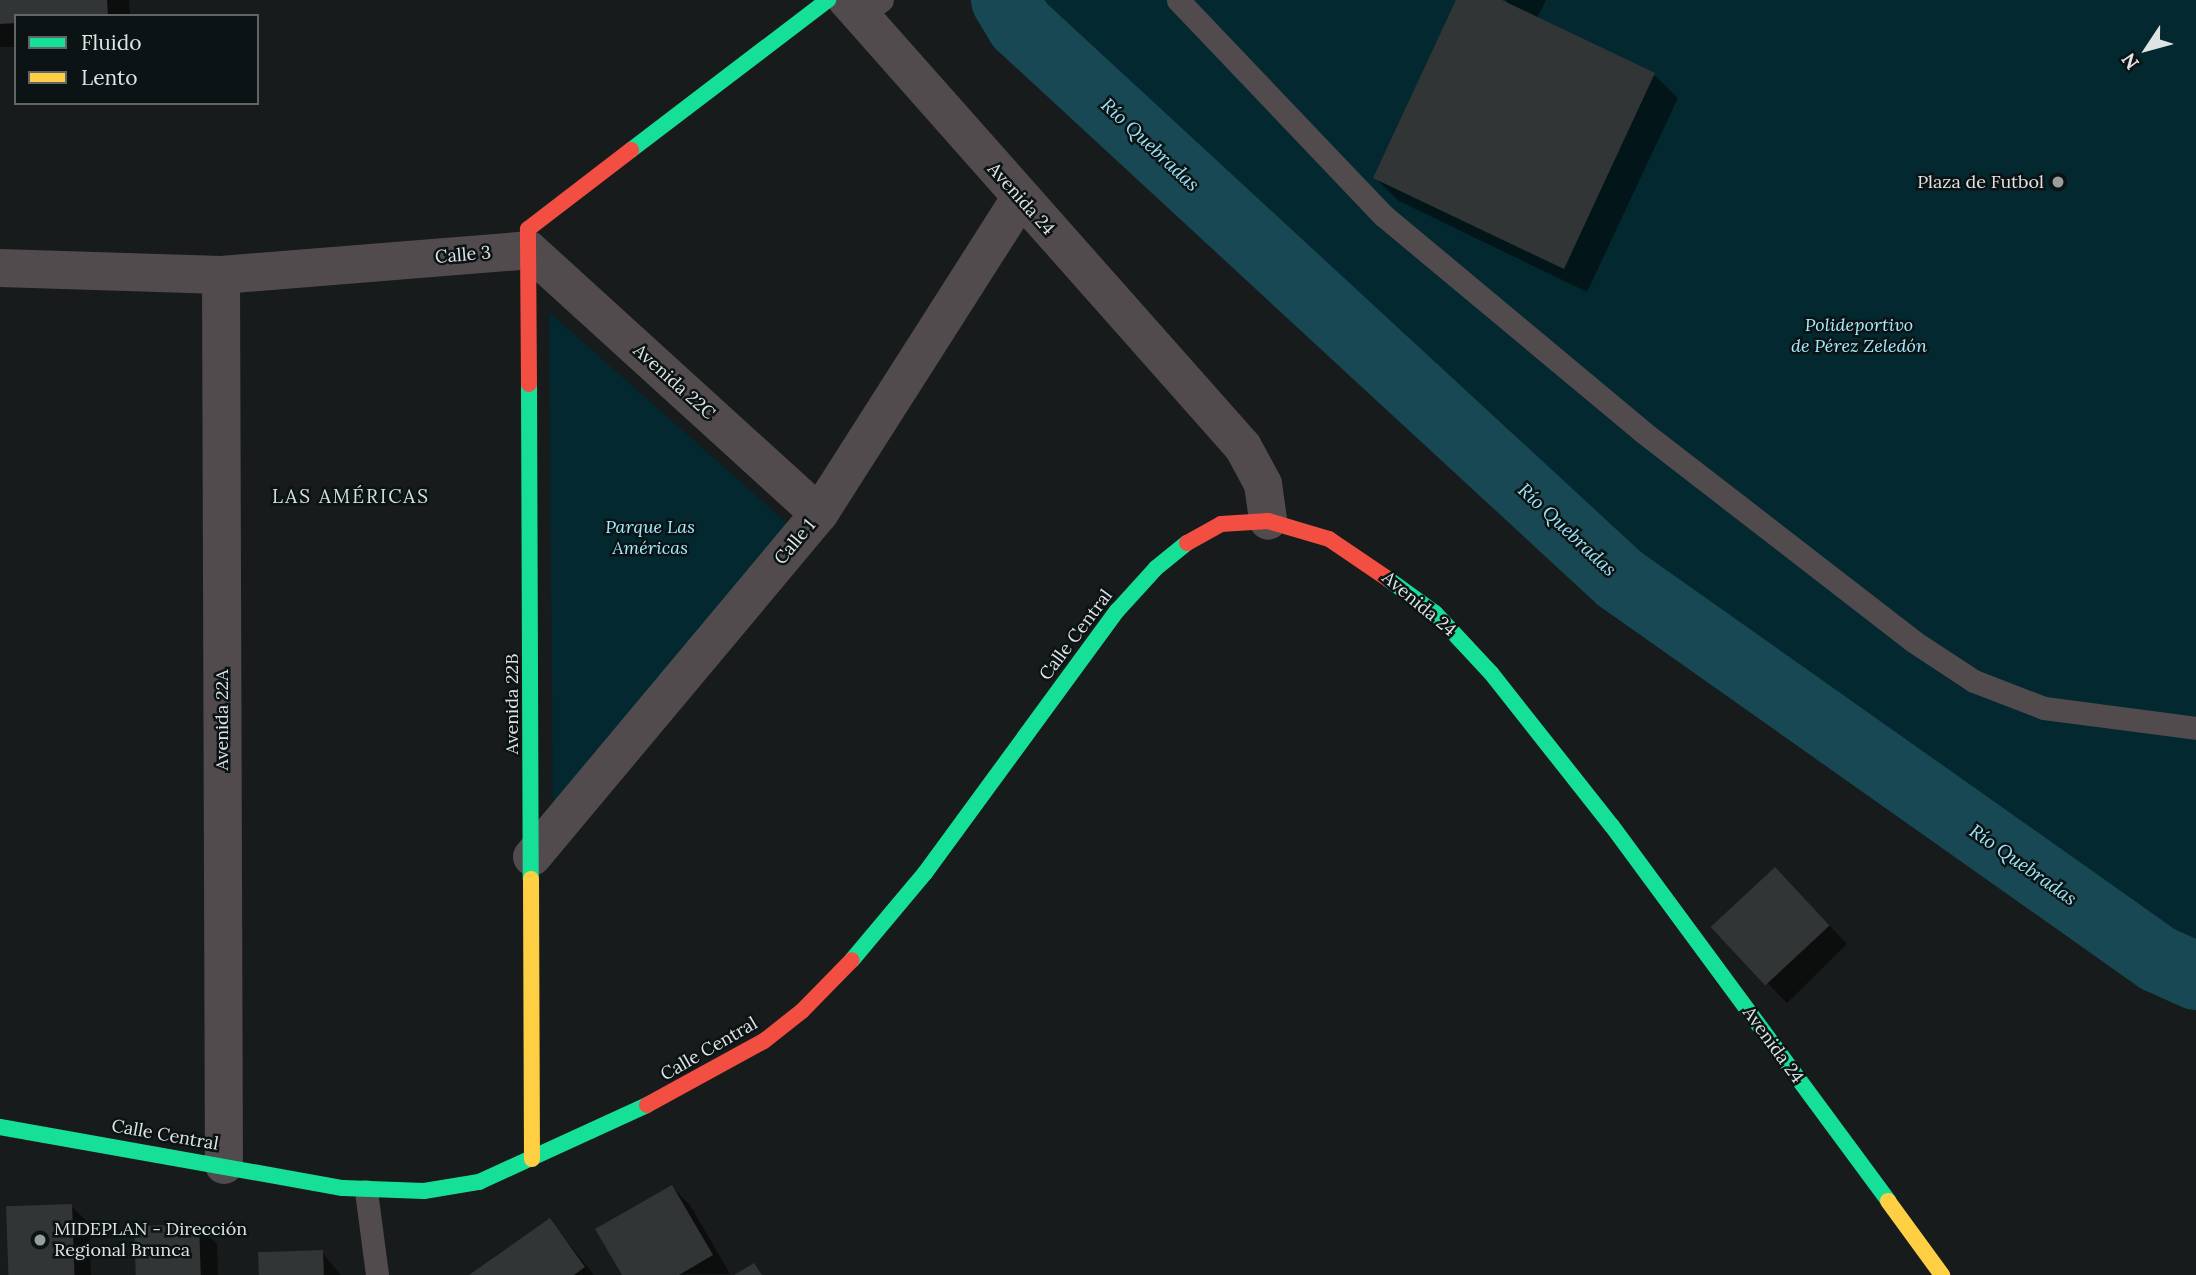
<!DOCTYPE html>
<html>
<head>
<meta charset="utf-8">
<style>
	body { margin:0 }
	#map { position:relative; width:2196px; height:1275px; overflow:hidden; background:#171b1c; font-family:Lora,serif }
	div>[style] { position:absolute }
	.green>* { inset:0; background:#04282f }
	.shadow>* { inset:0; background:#0007 }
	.river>* { height:68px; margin:-34px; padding:0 34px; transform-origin:34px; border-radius:34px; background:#184853 }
	.building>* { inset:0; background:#323536; transform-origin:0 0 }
	.lane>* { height:23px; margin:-11.5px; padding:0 11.5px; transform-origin:11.5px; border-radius:11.5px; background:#524b4e }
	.street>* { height:38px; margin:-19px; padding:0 19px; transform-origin:19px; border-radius:19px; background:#524b4e }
	.fast>* { height:16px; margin:-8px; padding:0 8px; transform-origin:8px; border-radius:8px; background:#16e098 }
	.slow>* { height:16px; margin:-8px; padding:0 8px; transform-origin:8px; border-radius:8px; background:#ffcf43 }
	.jam>* { height:16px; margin:-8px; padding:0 8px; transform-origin:8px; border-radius:8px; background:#f24e42 }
	.dots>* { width:19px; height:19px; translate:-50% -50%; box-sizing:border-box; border:4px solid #0c1315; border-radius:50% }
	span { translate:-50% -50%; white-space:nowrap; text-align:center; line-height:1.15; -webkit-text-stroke:5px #0c1315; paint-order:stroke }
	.poi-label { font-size:18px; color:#dee3e4 }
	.right { translate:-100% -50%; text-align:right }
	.left { translate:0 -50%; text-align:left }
	.street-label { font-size:18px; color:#dee3e4 }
	.park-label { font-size:18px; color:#a4edfe; font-style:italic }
	.water-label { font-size:19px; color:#9ce5f6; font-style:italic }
	.neighbourhood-label { font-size:19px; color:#d3dee0; letter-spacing:2px }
	.legend { position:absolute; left:14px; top:14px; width:245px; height:91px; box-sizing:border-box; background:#0c1315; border:2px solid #606668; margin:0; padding:9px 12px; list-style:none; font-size:21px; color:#dee3e4 }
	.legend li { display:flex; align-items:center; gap:14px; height:35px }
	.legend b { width:35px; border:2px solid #606668 }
	.north { position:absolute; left:2112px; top:14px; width:70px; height:70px; -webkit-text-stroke:5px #0c1315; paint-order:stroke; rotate:234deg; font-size:19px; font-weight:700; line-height:28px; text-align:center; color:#dee3e4 }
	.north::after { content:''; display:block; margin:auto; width:24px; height:32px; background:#dee3e4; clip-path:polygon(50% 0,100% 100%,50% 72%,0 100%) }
</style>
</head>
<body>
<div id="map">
	<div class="green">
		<i style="clip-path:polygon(1005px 0,2196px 0,2196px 976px,2158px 959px,1620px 579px,1020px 25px)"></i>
		<i style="clip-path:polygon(549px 312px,787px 523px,553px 824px)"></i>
	</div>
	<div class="shadow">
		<i style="clip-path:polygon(0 0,129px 0,130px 16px,16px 16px,16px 47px,0 47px)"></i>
		<i style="clip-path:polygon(1458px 0,1498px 0,1508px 5px,1506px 0,1546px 0,1537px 18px,1654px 75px,1678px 98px,1587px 292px,1399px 201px,1375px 178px)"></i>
		<i style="clip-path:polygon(1793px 887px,1847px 944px,1787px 1003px,1714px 928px)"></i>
		<i style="clip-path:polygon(672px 1187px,690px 1205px,730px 1274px,624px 1275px)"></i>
		<i style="clip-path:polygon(71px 1206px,90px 1224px,91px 1275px,10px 1275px)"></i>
		<i style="clip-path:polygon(550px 1220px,594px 1275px,472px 1275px)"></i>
		<i style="clip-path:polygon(199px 1226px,217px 1244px,218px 1275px,137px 1275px)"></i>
		<i style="clip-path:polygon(322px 1252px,341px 1275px,260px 1275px)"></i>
	</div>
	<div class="river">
		<i style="left:1005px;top:0;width:29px;rotate:59deg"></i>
		<i style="left:1020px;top:25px;width:817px;rotate:42.72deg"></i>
		<i style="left:1620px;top:579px;width:659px;rotate:35.23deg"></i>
		<i style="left:2158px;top:959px;width:42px;rotate:24.1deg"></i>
	</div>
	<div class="building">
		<i style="clip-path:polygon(0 0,107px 0,108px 16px,16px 16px,16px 23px,0 24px)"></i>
		<i style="clip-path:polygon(1456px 0,1502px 0,1655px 73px,1564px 269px,1373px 178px)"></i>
		<i style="left:1775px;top:867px;width:80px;height:88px;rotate:47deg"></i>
		<i style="clip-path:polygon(672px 1185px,713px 1255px,679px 1275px,622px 1275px,595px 1229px)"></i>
		<i style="left:72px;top:1204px;width:71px;height:66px;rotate:88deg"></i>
		<i style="clip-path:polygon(550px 1218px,585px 1267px,574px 1275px,469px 1275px)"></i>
		<i style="left:199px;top:1224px;width:51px;height:65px;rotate:88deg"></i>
		<i style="left:323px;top:1250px;width:25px;height:65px;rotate:88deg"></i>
		<i style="clip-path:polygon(754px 1263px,762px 1275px,734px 1275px)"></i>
	</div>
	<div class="lane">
		<i style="left:1178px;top:0;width:298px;rotate:46.4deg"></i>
		<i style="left:1384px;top:216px;width:337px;rotate:39.8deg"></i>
		<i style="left:1643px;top:432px;width:341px;rotate:37.7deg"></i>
		<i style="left:1913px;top:641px;width:73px;rotate:33.3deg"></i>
		<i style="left:1974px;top:681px;width:75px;rotate:21.1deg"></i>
		<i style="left:2044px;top:708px;width:153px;rotate:7.5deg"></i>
		<i style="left:860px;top:16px;width:27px;rotate:-36deg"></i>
		<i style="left:366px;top:1191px;width:85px;rotate:82.5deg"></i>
	</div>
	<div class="street">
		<i style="left:847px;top:0;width:597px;rotate:48.46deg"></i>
		<i style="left:1243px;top:447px;width:42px;rotate:61.6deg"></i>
		<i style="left:1263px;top:484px;width:37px;rotate:82deg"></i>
		<i style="left:0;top:268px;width:221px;rotate:1.8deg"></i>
		<i style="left:221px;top:275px;width:309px;rotate:-4.6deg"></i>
		<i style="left:529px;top:250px;width:392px;rotate:42.3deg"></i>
		<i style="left:221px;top:275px;width:890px;rotate:89.81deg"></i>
		<i style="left:532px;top:857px;width:447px;rotate:-50.1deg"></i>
		<i style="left:819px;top:514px;width:374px;rotate:-57.5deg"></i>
	</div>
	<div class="fast">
		<i style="left:631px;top:150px;width:248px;rotate:-37.3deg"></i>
		<i style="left:529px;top:384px;width:495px;rotate:89.8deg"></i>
		<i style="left:1388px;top:579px;width:58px;rotate:35.9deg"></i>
		<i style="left:1435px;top:613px;width:82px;rotate:47deg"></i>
		<i style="left:1491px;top:673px;width:195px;rotate:51.7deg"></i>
		<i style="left:1612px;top:826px;width:466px;rotate:53.6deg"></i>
		<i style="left:852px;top:960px;width:114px;rotate:-50deg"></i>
		<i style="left:925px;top:873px;width:325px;rotate:-53.8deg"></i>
		<i style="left:1117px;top:611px;width:58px;rotate:-47.8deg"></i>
		<i style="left:1156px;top:568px;width:40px;rotate:-39deg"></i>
		<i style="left:0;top:1127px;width:348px;rotate:10.1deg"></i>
		<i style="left:343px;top:1188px;width:81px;rotate:2.1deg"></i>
		<i style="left:424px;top:1191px;width:56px;rotate:-9.3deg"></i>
		<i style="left:479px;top:1182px;width:185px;rotate:-24.6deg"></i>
	</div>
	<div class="slow">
		<i style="left:531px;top:879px;width:280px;rotate:89.8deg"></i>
		<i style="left:1888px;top:1201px;width:92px;rotate:53.9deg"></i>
	</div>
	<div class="jam">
		<i style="left:529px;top:384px;width:155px;rotate:-90.4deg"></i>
		<i style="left:528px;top:229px;width:130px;rotate:-37.5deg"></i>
		<i style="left:1187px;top:543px;width:39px;rotate:-29deg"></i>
		<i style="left:1221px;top:524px;width:47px;rotate:-3.7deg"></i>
		<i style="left:1268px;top:521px;width:64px;rotate:16.4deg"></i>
		<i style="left:1329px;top:539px;width:71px;rotate:34.1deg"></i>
		<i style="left:647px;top:1105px;width:133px;rotate:-28.7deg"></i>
		<i style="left:764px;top:1041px;width:48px;rotate:-38.3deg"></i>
		<i style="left:802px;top:1011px;width:71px;rotate:-45.6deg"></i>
	</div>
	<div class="dots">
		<i style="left:2058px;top:182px;background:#989d9e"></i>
		<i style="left:40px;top:1240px;background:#989d9e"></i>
	</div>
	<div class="poi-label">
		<span class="right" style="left:2044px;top:182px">Plaza de Futbol</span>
		<span class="left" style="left:54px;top:1240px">MIDEPLAN - Dirección<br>Regional Brunca</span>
	</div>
	<div class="street-label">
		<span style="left:1021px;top:199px;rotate:48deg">Avenida 24</span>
		<span style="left:463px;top:255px;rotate:-5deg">Calle 3</span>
		<span style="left:674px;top:382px;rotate:42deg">Avenida 22C</span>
		<span style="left:795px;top:542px;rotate:-50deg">Calle 1</span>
		<span style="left:1419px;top:604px;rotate:40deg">Avenida 24</span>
		<span style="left:1076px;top:635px;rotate:-53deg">Calle Central</span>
		<span style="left:512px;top:704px;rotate:-90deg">Avenida 22B</span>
		<span style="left:222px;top:720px;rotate:-90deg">Avenida 22A</span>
		<span style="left:1773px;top:1045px;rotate:54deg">Avenida 24</span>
		<span style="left:709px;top:1049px;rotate:-30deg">Calle Central</span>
		<span style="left:165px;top:1135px;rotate:10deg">Calle Central</span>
	</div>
	<div class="park-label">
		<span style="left:1859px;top:336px">Polideportivo<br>de Pérez Zeledón</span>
		<span style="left:650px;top:538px">Parque Las<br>Américas</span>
	</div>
	<div class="water-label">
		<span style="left:1150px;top:145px;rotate:43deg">Río Quebradas</span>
		<span style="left:1567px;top:530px;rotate:43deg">Río Quebradas</span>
		<span style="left:2023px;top:865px;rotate:35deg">Río Quebradas</span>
	</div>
	<div class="neighbourhood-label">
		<span style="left:351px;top:497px">LAS AMÉRICAS</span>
	</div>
	<ul class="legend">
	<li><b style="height:9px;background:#16e098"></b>Fluido</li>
	<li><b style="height:9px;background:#ffcf43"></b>Lento</li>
	</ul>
	<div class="north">N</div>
</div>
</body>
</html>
